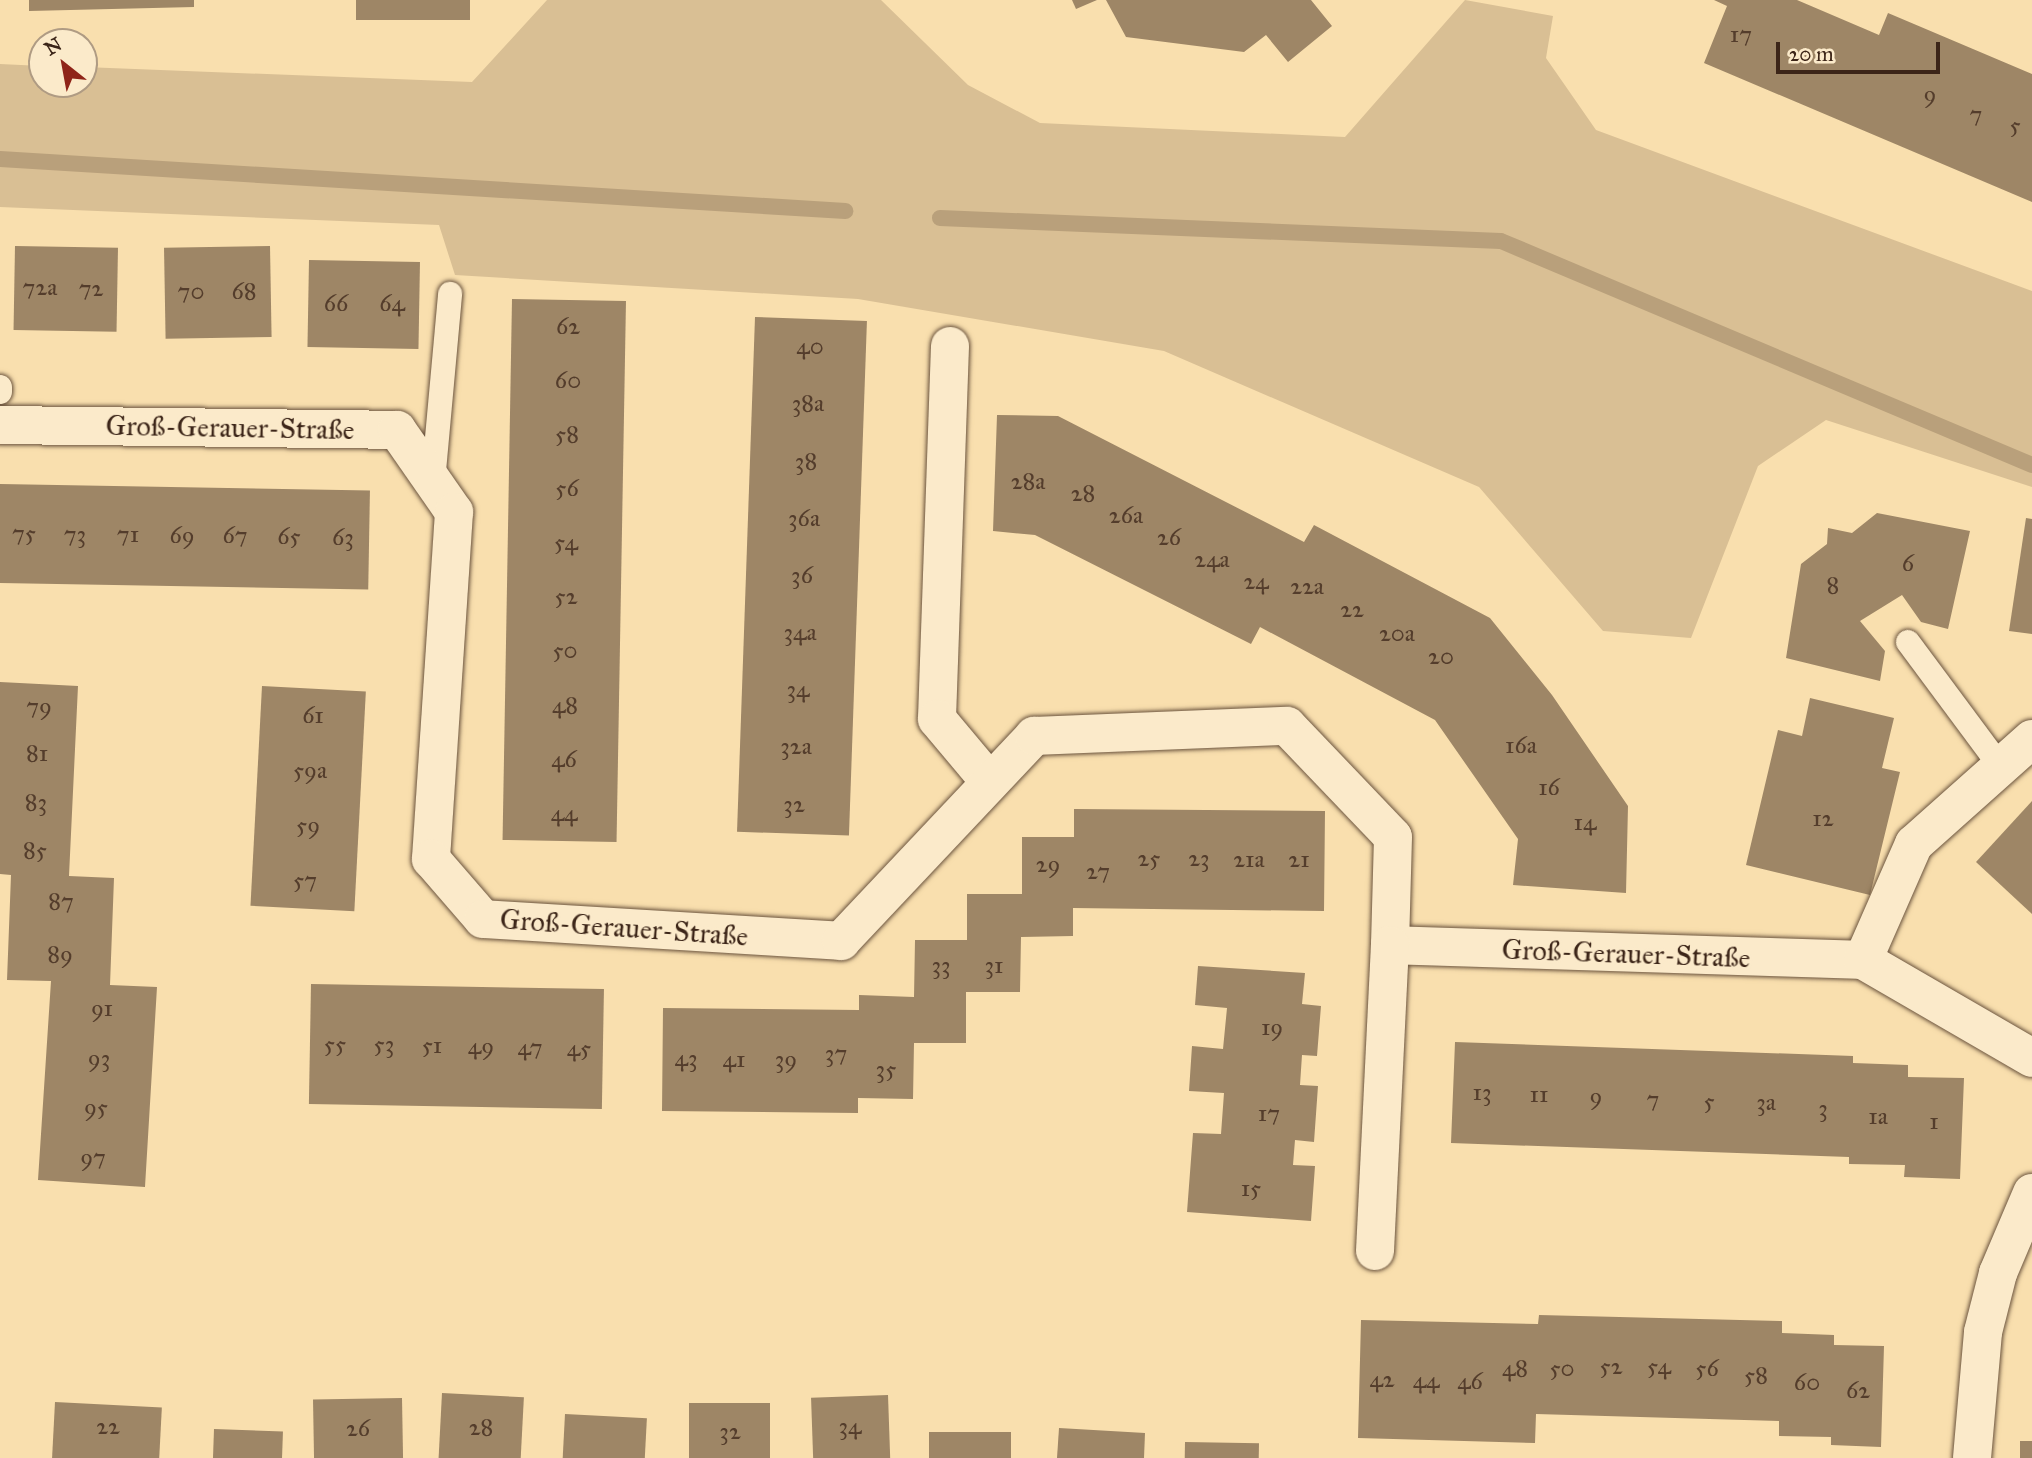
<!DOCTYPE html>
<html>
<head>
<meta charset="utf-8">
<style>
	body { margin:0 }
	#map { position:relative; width:2032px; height:1458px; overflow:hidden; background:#f9dfae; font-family:"IM FELL Great Primer",serif }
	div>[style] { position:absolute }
	.green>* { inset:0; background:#d9bf94 }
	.stream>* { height:16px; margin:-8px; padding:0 8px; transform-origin:8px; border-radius:8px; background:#b9a07b }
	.building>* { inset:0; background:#9e8666; transform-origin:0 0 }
	.roads { filter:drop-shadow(0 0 2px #6b543e) drop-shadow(0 0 2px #6b543e) }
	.lane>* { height:24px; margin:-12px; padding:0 12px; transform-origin:12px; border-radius:12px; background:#fbeaca }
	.street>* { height:38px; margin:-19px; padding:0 19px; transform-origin:19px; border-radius:19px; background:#fbeaca }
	span { translate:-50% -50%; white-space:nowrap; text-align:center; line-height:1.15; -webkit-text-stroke:5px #fbeaca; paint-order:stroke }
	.number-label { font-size:24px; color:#543d2c }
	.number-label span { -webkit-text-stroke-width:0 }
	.street-label { font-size:28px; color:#3c2518 }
	.north { position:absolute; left:28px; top:28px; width:70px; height:70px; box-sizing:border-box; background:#fbeaca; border:2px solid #af9b83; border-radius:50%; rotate:329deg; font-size:19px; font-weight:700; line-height:28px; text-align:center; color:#3c2518 }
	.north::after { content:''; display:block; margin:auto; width:24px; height:32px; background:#8f2418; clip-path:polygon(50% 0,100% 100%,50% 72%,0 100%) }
	.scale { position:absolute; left:1776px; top:42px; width:164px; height:32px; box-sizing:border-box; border:4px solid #3c2518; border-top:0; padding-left:9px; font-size:21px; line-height:24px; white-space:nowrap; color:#3c2518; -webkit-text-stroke:5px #fbeaca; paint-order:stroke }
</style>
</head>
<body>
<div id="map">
	<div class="green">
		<i style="clip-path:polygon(547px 0,881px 0,968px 85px,1040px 123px,1345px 137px,1465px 0,1553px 16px,1546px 58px,1596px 130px,2032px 291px,2032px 487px,1826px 420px,1758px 466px,1691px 638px,1603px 631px,1479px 487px,1164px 351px,858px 299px,455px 275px,439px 225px,0 207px,0 64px,42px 66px,42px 84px,84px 84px,84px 67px,472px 82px)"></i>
	</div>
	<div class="stream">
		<i style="left:0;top:159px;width:847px;rotate:3.52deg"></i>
		<i style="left:940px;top:218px;width:561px;rotate:2.35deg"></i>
		<i style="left:1501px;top:241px;width:576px;rotate:22.87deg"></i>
	</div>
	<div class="building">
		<i style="clip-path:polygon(29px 0,194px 0,194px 7px,29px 11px)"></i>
		<i style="left:356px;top:0;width:114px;height:20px"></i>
		<i style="clip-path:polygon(1072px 0,1097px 0,1076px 9px)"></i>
		<i style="clip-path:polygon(1106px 0,1311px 0,1332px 26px,1288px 62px,1266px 35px,1244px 52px,1126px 37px)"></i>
		<i style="clip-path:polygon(1714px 0,1797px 0,1879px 35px,1888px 13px,2032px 74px,2032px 202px,1704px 63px,1727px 6px)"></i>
		<i style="left:15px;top:246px;width:103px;height:84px;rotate:1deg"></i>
		<i style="left:270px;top:246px;width:91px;height:106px;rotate:89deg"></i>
		<i style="left:309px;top:260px;width:111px;height:87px;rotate:1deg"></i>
		<i style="left:512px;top:299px;width:114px;height:541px;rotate:1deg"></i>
		<i style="left:755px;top:317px;width:112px;height:515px;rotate:2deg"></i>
		<i style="clip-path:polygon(997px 415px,1058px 416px,1304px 542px,1314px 525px,1490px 618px,1552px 695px,1628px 806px,1626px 893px,1513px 885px,1518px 839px,1435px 720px,1260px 627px,1251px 644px,1035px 535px,993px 531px)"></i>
		<i style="left:0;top:484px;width:370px;height:99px;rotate:1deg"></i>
		<i style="clip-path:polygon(1877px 513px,1970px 531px,1948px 629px,1921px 622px,1902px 595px,1860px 621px,1885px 651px,1880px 681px,1786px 658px,1801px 564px,1827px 544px,1828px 528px,1852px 533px)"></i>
		<i style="clip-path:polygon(2026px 518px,2032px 519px,2032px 634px,2009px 631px)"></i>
		<i style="clip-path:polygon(0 682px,78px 686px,69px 876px,114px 878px,110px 985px,157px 987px,145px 1187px,38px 1180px,51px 981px,7px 980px,11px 875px,0 874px)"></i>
		<i style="left:262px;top:686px;width:104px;height:220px;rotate:3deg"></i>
		<i style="clip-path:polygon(1810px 698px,1894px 718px,1882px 768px,1900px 772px,1870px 895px,1746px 865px,1778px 730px,1802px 736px)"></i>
		<i style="clip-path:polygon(2032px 801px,2032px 914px,1976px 862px)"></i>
		<i style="clip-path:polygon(1074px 809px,1325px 811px,1324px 911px,1073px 908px,1073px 936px,1021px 937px,1020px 992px,966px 992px,966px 1043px,914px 1043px,913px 1099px,858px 1098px,858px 1113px,662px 1111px,663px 1008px,859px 1010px,859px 995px,914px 997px,915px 940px,967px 940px,967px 894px,1022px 894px,1022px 837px,1074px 837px)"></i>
		<i style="clip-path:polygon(1198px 966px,1305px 973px,1302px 1004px,1321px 1006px,1317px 1056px,1302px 1055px,1300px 1085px,1318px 1086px,1314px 1142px,1295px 1140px,1293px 1165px,1315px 1166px,1311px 1221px,1187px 1212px,1193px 1133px,1221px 1134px,1224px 1093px,1189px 1091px,1192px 1046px,1223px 1049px,1227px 1008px,1195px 1005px)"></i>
		<i style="left:311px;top:984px;width:293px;height:120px;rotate:1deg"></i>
		<i style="clip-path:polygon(1455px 1042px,1853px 1056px,1853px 1063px,1908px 1065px,1908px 1077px,1964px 1078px,1960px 1179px,1904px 1177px,1905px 1165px,1849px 1164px,1849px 1157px,1451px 1143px)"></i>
		<i style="clip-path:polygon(1539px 1315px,1782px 1321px,1782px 1333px,1834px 1335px,1834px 1345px,1884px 1346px,1881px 1447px,1831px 1445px,1831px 1437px,1779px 1436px,1779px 1421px,1536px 1414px,1535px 1443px,1358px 1438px,1361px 1320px,1538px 1324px)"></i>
		<i style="left:442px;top:1393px;width:82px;height:65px;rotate:3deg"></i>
		<i style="left:888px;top:1395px;width:63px;height:77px;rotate:88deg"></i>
		<i style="left:402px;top:1398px;width:60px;height:89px;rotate:89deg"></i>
		<i style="left:55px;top:1402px;width:107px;height:56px;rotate:3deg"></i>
		<i style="left:770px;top:1403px;width:55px;height:81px;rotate:90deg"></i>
		<i style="left:565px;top:1414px;width:82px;height:44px;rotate:3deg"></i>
		<i style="clip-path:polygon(1059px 1428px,1145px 1433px,1144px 1458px,1057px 1458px)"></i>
		<i style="left:214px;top:1429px;width:69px;height:29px;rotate:2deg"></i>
		<i style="left:1011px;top:1432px;width:26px;height:82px;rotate:90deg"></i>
		<i style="left:2020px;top:1441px;width:12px;height:17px"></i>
		<i style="left:1185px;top:1442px;width:74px;height:16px;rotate:1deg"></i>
	</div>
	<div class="roads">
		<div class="lane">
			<i style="left:0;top:387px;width:5px;rotate:90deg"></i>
			<i style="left:433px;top:482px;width:189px;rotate:-84.8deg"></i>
			<i style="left:1908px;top:642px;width:156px;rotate:53.4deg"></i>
		</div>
		<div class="street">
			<i style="left:950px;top:346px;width:373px;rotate:92deg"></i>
			<i style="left:937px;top:719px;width:81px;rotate:50deg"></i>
			<i style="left:0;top:425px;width:397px;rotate:0.7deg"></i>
			<i style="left:397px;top:430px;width:100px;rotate:55.2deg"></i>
			<i style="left:454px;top:512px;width:348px;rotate:93.8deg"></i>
			<i style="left:431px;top:859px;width:79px;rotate:49.1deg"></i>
			<i style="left:483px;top:919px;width:359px;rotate:3.5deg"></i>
			<i style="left:841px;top:941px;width:282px;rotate:-46.7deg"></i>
			<i style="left:1034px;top:736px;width:253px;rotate:-2.3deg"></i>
			<i style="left:1287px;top:726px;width:153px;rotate:46.3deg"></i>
			<i style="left:1393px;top:837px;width:108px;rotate:91.6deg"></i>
			<i style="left:1390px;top:945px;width:473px;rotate:1.8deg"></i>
			<i style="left:1863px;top:960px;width:195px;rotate:30.1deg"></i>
			<i style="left:1863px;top:960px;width:127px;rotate:-66.3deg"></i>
			<i style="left:1914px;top:844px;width:158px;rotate:-41.7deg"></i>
			<i style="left:1375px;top:1251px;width:306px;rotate:-87.2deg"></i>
			<i style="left:1972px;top:1458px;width:126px;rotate:-85deg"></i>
			<i style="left:1983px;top:1332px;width:61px;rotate:-75.7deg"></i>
			<i style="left:1998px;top:1273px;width:87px;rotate:-67deg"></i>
		</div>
	</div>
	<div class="number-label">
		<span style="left:1741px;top:35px">17</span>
		<span style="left:1930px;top:95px">9</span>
		<span style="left:1976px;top:115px">7</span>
		<span style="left:2015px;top:126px">5</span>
		<span style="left:40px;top:288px">72a</span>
		<span style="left:91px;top:289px">72</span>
		<span style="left:191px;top:292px">70</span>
		<span style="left:244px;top:292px">68</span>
		<span style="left:336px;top:304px">66</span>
		<span style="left:392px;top:304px">64</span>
		<span style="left:568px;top:327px">62</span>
		<span style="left:810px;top:347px">40</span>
		<span style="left:568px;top:381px">60</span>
		<span style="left:808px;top:404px">38a</span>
		<span style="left:567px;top:435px">58</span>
		<span style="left:806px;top:462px">38</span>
		<span style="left:1028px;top:482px">28a</span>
		<span style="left:567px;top:489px">56</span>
		<span style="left:1083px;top:494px">28</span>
		<span style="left:1126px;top:516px">26a</span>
		<span style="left:804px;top:519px">36a</span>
		<span style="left:24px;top:534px">75</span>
		<span style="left:75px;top:535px">73</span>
		<span style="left:128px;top:535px">71</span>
		<span style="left:182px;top:536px">69</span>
		<span style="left:235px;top:536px">67</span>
		<span style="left:289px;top:537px">65</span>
		<span style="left:343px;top:538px">63</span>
		<span style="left:1169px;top:538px">26</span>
		<span style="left:566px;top:543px">54</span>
		<span style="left:1212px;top:560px">24a</span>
		<span style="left:1908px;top:564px">6</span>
		<span style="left:802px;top:576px">36</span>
		<span style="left:1256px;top:582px">24</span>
		<span style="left:1833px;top:586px">8</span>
		<span style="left:1307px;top:587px">22a</span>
		<span style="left:566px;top:597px">52</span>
		<span style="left:1352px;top:610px">22</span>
		<span style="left:800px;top:633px">34a</span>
		<span style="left:1397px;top:634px">20a</span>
		<span style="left:565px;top:651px">50</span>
		<span style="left:1441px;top:657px">20</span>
		<span style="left:798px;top:690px">34</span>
		<span style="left:565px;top:706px">48</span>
		<span style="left:39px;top:707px">79</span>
		<span style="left:313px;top:716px">61</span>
		<span style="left:1521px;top:746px">16a</span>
		<span style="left:796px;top:747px">32a</span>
		<span style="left:37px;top:754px">81</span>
		<span style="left:564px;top:760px">46</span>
		<span style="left:310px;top:771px">59a</span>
		<span style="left:1549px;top:788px">16</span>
		<span style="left:36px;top:803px">83</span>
		<span style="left:794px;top:805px">32</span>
		<span style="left:564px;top:814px">44</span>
		<span style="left:1823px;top:819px">12</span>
		<span style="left:1585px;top:823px">14</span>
		<span style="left:308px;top:826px">59</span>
		<span style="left:35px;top:851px">85</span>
		<span style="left:1149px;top:859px">25</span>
		<span style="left:1199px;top:859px">23</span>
		<span style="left:1249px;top:860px">21a</span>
		<span style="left:1299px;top:860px">21</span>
		<span style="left:1048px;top:865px">29</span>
		<span style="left:1098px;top:872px">27</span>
		<span style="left:305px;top:881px">57</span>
		<span style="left:61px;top:902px">87</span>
		<span style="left:60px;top:955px">89</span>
		<span style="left:941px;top:966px">33</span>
		<span style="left:994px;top:966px">31</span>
		<span style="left:102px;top:1009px">91</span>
		<span style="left:1272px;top:1028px">19</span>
		<span style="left:335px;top:1045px">55</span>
		<span style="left:384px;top:1045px">53</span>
		<span style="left:432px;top:1046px">51</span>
		<span style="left:481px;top:1047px">49</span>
		<span style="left:530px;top:1048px">47</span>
		<span style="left:579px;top:1049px">45</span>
		<span style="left:836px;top:1054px">37</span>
		<span style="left:99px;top:1059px">93</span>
		<span style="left:686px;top:1059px">43</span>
		<span style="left:734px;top:1060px">41</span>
		<span style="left:786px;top:1060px">39</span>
		<span style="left:886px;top:1070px">35</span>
		<span style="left:1482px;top:1093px">13</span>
		<span style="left:1539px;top:1095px">11</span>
		<span style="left:1596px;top:1097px">9</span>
		<span style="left:1653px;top:1100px">7</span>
		<span style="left:1709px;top:1102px">5</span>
		<span style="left:1766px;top:1103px">3a</span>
		<span style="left:96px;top:1108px">95</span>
		<span style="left:1823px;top:1109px">3</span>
		<span style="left:1269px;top:1114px">17</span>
		<span style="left:1878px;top:1117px">1a</span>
		<span style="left:1934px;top:1122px">1</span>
		<span style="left:93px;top:1158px">97</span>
		<span style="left:1251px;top:1189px">15</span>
		<span style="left:1611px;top:1367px">52</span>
		<span style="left:1659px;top:1367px">54</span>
		<span style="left:1515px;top:1369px">48</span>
		<span style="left:1562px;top:1369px">50</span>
		<span style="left:1707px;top:1369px">56</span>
		<span style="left:1756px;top:1376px">58</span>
		<span style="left:1382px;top:1380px">42</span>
		<span style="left:1426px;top:1381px">44</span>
		<span style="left:1470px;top:1382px">46</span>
		<span style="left:1807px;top:1383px">60</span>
		<span style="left:1858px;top:1391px">62</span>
		<span style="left:108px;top:1427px">22</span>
		<span style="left:850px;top:1427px">34</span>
		<span style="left:481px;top:1428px">28</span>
		<span style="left:358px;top:1429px">26</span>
		<span style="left:730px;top:1432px">32</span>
	</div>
	<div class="street-label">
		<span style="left:230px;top:428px;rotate:1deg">Groß-Gerauer-Straße</span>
		<span style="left:624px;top:928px;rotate:4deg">Groß-Gerauer-Straße</span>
		<span style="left:1626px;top:954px;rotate:2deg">Groß-Gerauer-Straße</span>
	</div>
	<div class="north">N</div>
	<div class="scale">20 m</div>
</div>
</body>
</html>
